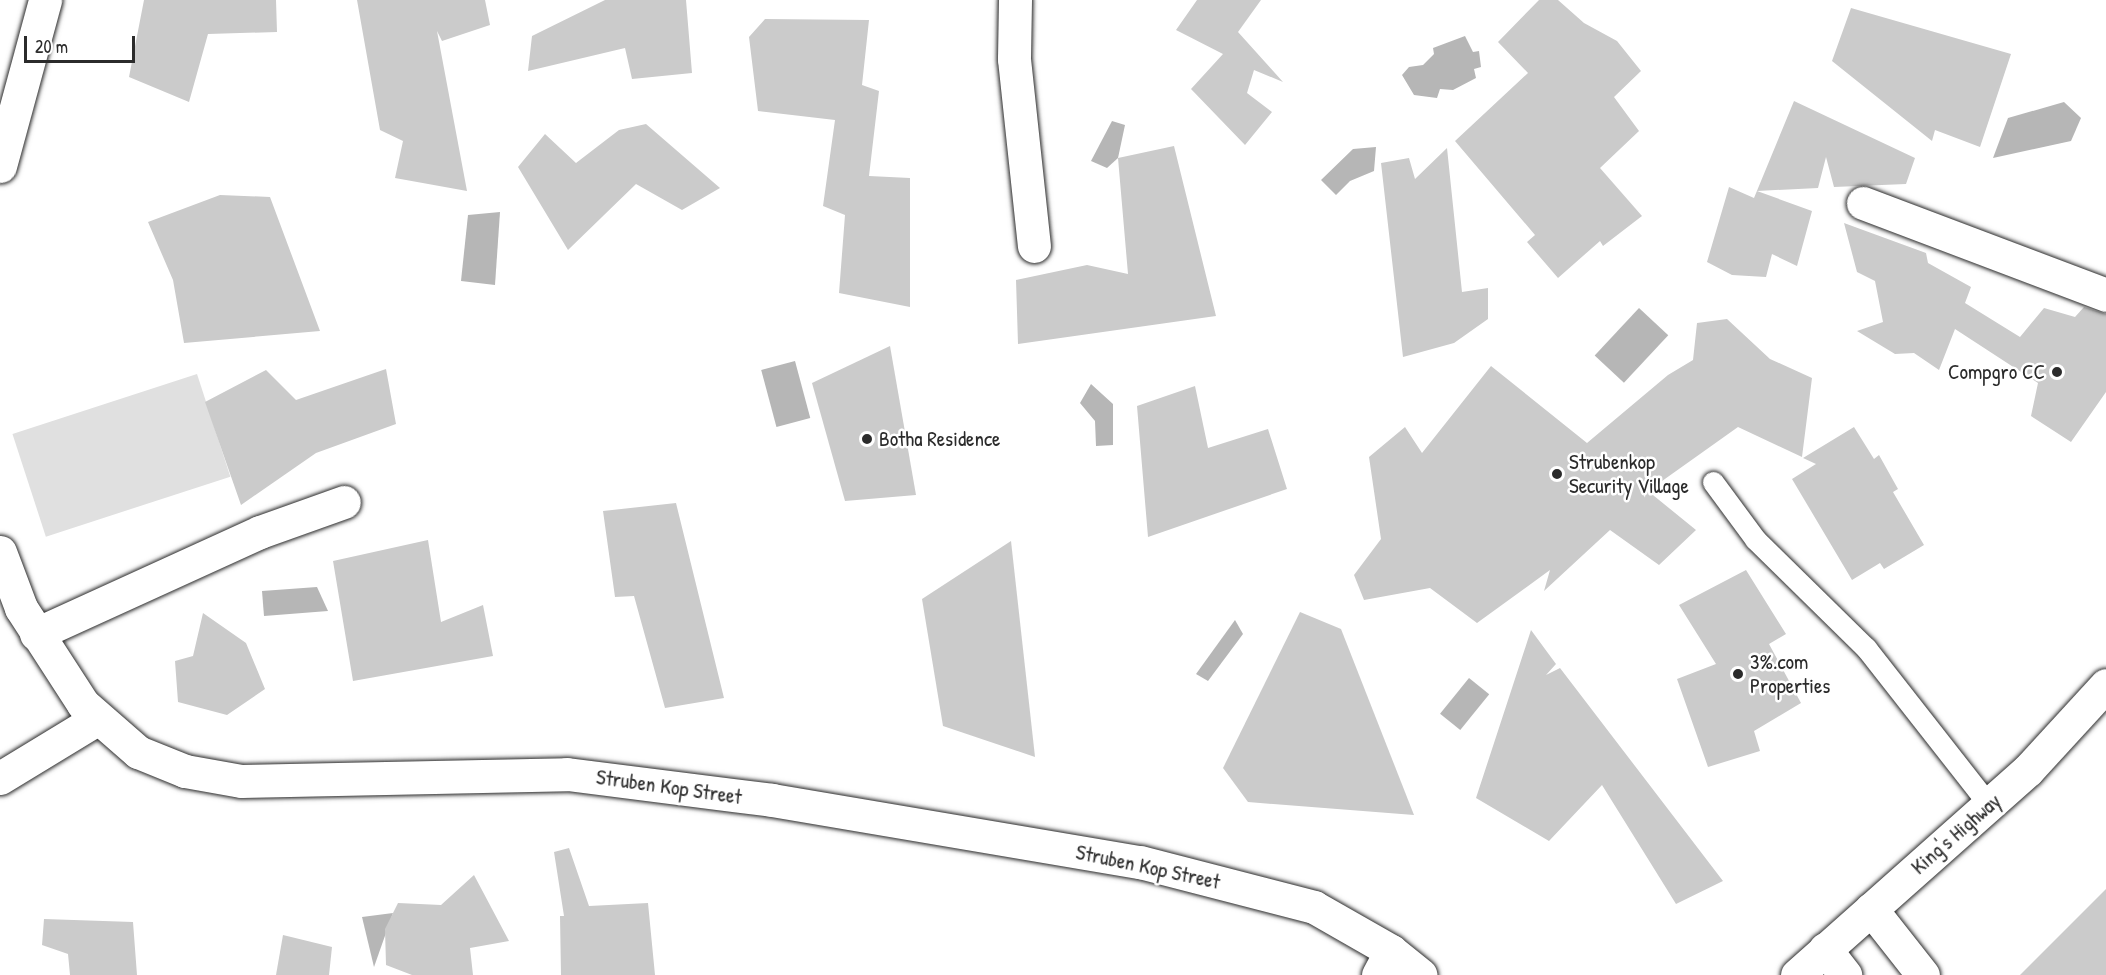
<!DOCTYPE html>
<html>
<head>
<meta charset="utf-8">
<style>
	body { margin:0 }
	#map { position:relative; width:2106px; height:975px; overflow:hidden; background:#fff; font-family:"Patrick Hand",sans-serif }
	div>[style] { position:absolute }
	.green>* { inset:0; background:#e0e0e0; transform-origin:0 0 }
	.water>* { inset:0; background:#b6b6b6; transform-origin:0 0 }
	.building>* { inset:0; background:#cbcbcb }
	.roads { filter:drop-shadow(0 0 2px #2b2b2b) drop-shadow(0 0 2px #2b2b2b) }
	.lane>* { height:21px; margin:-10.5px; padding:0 10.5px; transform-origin:10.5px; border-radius:10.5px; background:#fff }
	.street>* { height:33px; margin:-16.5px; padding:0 16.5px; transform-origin:16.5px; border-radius:16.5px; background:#fff }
	.dots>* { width:16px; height:16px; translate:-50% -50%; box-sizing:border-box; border:3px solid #fff; border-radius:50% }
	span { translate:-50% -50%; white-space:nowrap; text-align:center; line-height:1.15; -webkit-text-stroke:5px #fff; paint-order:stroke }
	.poi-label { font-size:21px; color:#2b2b2b }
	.right { translate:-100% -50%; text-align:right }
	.left { translate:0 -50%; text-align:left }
	.street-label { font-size:21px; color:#2b2b2b }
	.scale { position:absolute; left:24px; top:36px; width:111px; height:27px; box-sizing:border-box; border:3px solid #2b2b2b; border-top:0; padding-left:8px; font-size:18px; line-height:21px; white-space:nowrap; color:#2b2b2b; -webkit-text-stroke:4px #fff; paint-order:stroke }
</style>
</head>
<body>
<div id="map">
	<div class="green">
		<i style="left:197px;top:374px;width:108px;height:194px;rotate:72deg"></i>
	</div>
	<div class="water">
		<i style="clip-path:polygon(1465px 36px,1473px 52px,1479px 51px,1481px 67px,1474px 69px,1476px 78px,1453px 90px,1440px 89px,1437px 98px,1414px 95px,1402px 75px,1409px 67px,1423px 65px,1434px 54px,1433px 48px)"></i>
		<i style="clip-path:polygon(2064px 102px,2081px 118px,2071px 141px,1993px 158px,2008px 118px)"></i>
		<i style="clip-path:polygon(1112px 121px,1125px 125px,1118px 158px,1107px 168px,1091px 161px)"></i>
		<i style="clip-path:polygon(1376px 147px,1374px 171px,1350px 181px,1336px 195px,1321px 180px,1353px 149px)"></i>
		<i style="clip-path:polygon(500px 212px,495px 285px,461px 281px,468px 215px)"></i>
		<i style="left:1639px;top:308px;width:40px;height:65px;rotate:43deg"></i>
		<i style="left:795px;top:361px;width:59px;height:35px;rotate:75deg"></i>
		<i style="clip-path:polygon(1091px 384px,1113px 404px,1113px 445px,1096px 446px,1095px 421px,1080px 403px)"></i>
		<i style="clip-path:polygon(317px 587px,328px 611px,264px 616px,262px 591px)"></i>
		<i style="clip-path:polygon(1235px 620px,1243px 634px,1208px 681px,1196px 674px)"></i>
		<i style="left:1469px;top:678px;width:26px;height:46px;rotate:39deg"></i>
		<i style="clip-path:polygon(393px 913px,374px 967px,362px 917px)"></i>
	</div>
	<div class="building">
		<i style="clip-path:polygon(144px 0,276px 0,277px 32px,208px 34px,189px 102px,129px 77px)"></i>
		<i style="clip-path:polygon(357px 0,485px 0,490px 25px,442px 41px,437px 31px,467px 191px,395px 178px,403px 141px,380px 130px)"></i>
		<i style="clip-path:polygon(605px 0,686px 0,692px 73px,632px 79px,625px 48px,528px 71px,532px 36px)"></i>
		<i style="clip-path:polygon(1197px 0,1261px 0,1238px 32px,1283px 82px,1254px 70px,1247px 93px,1272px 112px,1245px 145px,1191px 89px,1223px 54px,1176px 30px)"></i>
		<i style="clip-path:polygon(1539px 0,1558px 0,1584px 23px,1617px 41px,1641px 71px,1614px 97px,1639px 131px,1600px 168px,1642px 216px,1603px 246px,1600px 241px,1558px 278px,1527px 242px,1535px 235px,1455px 141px,1528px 73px,1498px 42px)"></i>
		<i style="clip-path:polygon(1851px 8px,2011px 54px,1980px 147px,1935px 130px,1932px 141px,1832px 61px)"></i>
		<i style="clip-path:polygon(765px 19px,869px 20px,862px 85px,879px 91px,869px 176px,910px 178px,910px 307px,839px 293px,845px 215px,823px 206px,835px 120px,758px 111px,749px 37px)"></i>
		<i style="clip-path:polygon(1794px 101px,1915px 158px,1906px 184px,1834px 187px,1826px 157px,1818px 188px,1757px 191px,1812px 211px,1797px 266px,1772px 254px,1766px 277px,1732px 275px,1707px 262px,1729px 187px,1754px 198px)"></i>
		<i style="clip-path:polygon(646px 124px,720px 188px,682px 210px,636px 184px,568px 250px,518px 167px,545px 134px,576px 163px,619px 130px)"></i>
		<i style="clip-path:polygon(1174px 146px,1216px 316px,1018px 344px,1016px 280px,1087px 265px,1128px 274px,1118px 158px)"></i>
		<i style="clip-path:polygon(1447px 148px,1462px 292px,1488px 288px,1488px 319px,1454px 343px,1403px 357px,1381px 163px,1409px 158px,1415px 179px)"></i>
		<i style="clip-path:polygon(220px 195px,270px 197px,320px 331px,184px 343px,173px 280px,148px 222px)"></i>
		<i style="clip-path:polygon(1844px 223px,1926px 253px,1928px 263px,1971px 287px,1965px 303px,2020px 337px,2044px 308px,2075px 317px,2084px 307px,2106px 314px,2106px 392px,2071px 442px,2031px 416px,2038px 383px,1955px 329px,1939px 370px,1914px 353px,1895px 354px,1857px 331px,1883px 322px,1875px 281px,1857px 272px)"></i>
		<i style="clip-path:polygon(1727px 319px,1770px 359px,1812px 378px,1802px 457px,1738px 427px,1648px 491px,1696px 530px,1659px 565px,1610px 530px,1544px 591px,1550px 570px,1477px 623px,1430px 588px,1364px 600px,1354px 575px,1381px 539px,1369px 457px,1405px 427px,1422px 453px,1491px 366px,1587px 443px,1668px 375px,1693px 360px,1697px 323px)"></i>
		<i style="clip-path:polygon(890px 346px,916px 495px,845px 501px,812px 383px)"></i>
		<i style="clip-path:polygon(386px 369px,396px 424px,316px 453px,241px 505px,205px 402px,266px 370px,296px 400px)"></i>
		<i style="clip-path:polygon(1195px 386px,1208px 448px,1268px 429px,1287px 489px,1148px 537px,1137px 406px)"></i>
		<i style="clip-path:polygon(1854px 427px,1874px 459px,1879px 455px,1898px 489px,1893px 492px,1924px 545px,1884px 569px,1880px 563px,1852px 580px,1792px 479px,1816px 464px,1803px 458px)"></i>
		<i style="clip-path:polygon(676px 503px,724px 698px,665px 708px,634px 596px,615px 597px,603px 511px)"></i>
		<i style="clip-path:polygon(428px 540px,441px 622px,483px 605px,493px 656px,353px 681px,333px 561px)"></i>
		<i style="clip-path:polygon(1011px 541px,1035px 757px,943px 726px,922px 599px)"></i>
		<i style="clip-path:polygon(1746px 570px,1786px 634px,1769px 644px,1801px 703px,1754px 731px,1760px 751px,1708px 767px,1677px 679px,1716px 664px,1679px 605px)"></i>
		<i style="clip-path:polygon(1300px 612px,1341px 629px,1414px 815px,1248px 802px,1223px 768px)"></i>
		<i style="clip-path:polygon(203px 613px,246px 643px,265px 689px,227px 715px,178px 702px,175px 661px,193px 656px)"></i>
		<i style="clip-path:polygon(1531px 630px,1556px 664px,1546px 675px,1560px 668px,1723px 881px,1676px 904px,1602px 785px,1549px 841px,1476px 798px)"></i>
		<i style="clip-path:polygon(569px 848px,589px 906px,648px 903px,655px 975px,561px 975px,560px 916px,564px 916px,554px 852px)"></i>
		<i style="clip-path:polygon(474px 875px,509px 941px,470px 948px,473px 975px,412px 975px,386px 965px,385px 929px,398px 903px,441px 905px)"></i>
		<i style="clip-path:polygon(2106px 889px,2106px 975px,2020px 975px)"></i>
		<i style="clip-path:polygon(44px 919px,133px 922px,137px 975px,70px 975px,68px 954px,42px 945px)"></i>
		<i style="clip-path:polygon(283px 935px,332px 947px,329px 975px,276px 975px)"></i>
	</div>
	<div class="roads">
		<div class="lane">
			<i style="left:1713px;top:482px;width:71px;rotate:53.6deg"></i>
			<i style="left:1755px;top:539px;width:156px;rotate:44.5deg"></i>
			<i style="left:1866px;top:648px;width:199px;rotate:51.9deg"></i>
		</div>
		<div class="street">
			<i style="left:1015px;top:0;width:59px;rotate:91deg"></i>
			<i style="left:1014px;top:59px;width:188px;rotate:83.9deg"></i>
			<i style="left:0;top:166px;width:172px;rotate:-74.8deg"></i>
			<i style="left:1863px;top:203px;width:260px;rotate:20.7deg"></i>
			<i style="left:0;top:552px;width:60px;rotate:69.4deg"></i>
			<i style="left:21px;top:608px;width:114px;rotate:57.1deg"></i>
			<i style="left:83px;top:704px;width:73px;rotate:41.1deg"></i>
			<i style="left:138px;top:752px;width:51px;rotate:22deg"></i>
			<i style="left:185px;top:771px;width:57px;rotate:10.1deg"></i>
			<i style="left:241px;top:781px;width:326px;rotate:-1.2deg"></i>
			<i style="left:567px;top:774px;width:207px;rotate:7.2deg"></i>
			<i style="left:772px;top:800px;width:373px;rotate:9.6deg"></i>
			<i style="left:1140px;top:862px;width:180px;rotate:14.5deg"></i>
			<i style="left:1314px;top:907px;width:89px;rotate:29.7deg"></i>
			<i style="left:1391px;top:951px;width:38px;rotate:39deg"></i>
			<i style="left:36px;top:634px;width:246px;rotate:-24.5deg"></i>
			<i style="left:260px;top:532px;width:89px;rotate:-19.7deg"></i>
			<i style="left:0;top:778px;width:114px;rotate:-31.3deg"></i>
			<i style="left:1871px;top:909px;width:84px;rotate:51.8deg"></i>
			<i style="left:1825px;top:949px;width:33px;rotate:52deg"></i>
			<i style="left:1378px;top:975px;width:27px;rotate:-62deg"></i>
			<i style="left:1797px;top:975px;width:309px;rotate:-41.6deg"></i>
			<i style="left:2028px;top:770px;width:115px;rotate:-47.5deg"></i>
		</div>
	</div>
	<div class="dots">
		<i style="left:2057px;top:372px;background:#2b2b2b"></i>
		<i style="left:867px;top:439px;background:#2b2b2b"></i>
		<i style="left:1557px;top:474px;background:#2b2b2b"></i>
		<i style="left:1738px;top:674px;background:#2b2b2b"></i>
	</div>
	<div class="poi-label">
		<span class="right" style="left:2045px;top:372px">Compgro CC</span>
		<span class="left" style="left:879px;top:439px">Botha Residence</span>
		<span class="left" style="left:1569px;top:474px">Strubenkop<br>Security Village</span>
		<span class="left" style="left:1750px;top:674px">3%.com<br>Properties</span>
	</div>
	<div class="street-label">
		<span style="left:669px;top:787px;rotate:8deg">Struben Kop Street</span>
		<span style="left:1956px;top:834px;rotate:-41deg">King's Highway</span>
		<span style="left:1148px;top:867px;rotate:12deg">Struben Kop Street</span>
	</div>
	<div class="scale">20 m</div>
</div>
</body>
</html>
